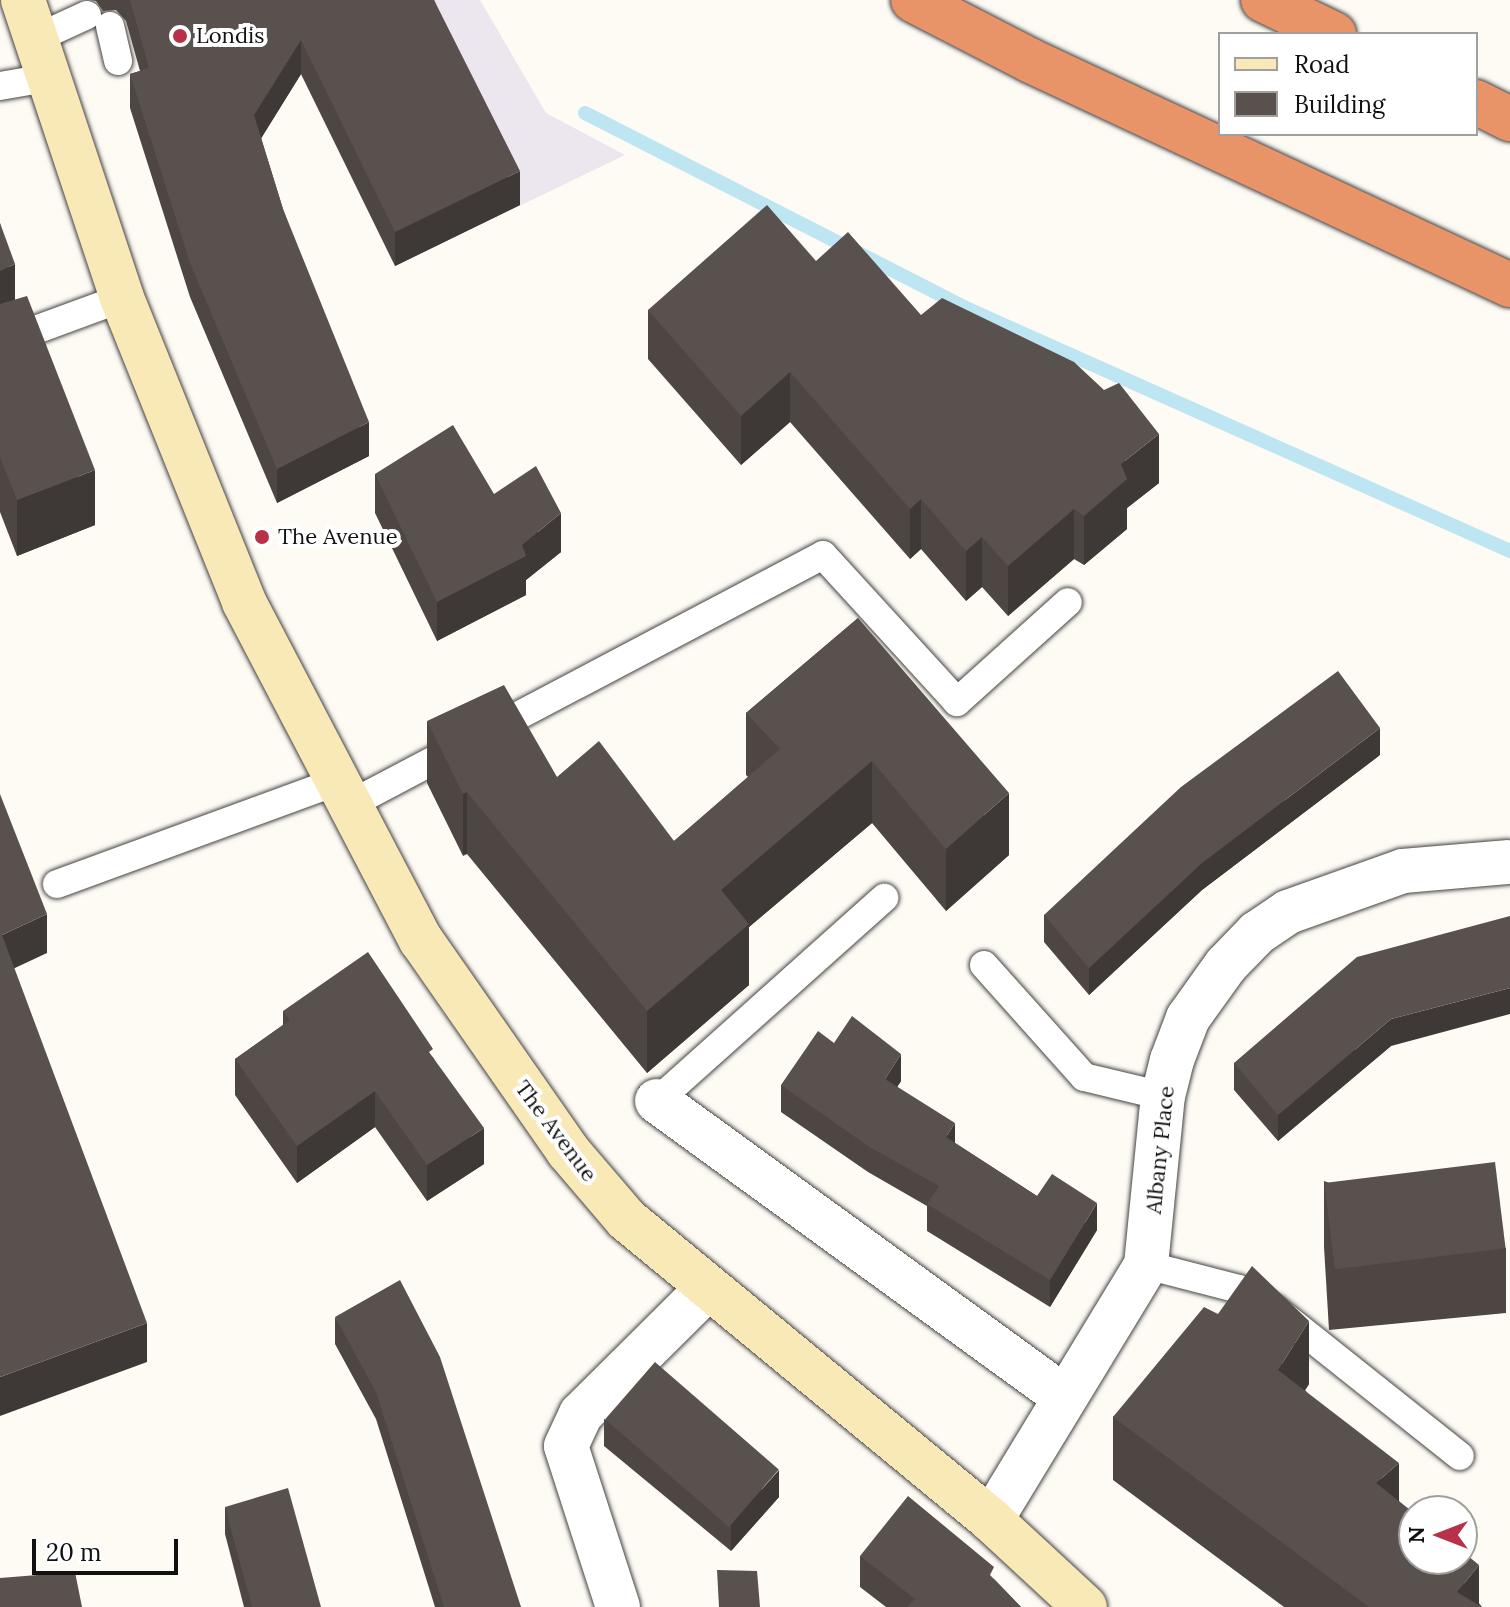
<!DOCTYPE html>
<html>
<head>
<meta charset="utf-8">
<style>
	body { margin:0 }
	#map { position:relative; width:1510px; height:1607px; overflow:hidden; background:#fefbf5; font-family:Lora,serif }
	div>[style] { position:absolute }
	.industrial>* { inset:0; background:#ece6ee }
	.stream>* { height:14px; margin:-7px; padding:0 7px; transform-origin:7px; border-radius:7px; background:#bde5f2 }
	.roads { filter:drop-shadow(0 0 2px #444) drop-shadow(0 0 2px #444) }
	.service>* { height:28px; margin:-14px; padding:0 14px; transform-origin:14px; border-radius:14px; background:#fff }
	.minor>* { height:44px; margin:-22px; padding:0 22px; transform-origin:22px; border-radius:22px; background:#fff }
	.secondary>* { height:44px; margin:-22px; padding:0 22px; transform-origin:22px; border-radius:22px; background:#f9e9b6 }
	.motorway>* { height:44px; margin:-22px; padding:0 22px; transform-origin:22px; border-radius:22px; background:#e99368 }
	.wall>* { inset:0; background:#4d4643 }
	.shaded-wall>* { inset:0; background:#3e3937; transform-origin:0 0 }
	.building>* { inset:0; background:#59514e; transform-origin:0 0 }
	.dots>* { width:22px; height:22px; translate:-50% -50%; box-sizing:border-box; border:4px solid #fff; border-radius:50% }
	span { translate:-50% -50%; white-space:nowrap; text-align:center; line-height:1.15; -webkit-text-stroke:8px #fff; paint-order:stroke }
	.poi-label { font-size:22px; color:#111 }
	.left { translate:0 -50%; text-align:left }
	.street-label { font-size:22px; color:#111 }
	.legend { position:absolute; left:1218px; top:32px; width:260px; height:104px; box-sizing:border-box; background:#fff; border:2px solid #a0a0a0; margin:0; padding:10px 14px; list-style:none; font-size:24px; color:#111 }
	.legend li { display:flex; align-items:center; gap:16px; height:40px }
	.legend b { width:40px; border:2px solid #a0a0a0 }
	.north { position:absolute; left:1398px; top:1495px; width:80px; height:80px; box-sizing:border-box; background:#fff; border:2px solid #a0a0a0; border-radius:50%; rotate:270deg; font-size:22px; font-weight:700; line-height:32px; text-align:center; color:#111 }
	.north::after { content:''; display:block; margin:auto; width:28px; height:36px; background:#b73249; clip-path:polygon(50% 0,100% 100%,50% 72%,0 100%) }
	.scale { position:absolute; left:32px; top:1539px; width:146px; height:36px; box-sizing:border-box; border:4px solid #111; border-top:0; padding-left:10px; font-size:24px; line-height:28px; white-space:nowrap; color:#111; -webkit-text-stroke:6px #fff; paint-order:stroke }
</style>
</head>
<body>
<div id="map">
	<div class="industrial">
		<i style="clip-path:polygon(264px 0,480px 0,546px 113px,625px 155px,395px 266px)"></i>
	</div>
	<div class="stream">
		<i style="left:585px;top:113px;width:430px;rotate:27.1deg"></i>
		<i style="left:968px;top:309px;width:594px;rotate:24.06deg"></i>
	</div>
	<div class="roads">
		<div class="service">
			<i style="left:110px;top:26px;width:36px;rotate:77deg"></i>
			<i style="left:37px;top:38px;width:55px;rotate:-24.7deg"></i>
			<i style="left:0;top:86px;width:53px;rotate:-9.8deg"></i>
			<i style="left:0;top:343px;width:130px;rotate:-20.2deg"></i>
			<i style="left:347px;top:806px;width:538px;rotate:-27.8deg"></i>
			<i style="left:823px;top:555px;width:199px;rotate:47.6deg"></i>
			<i style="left:957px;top:702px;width:149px;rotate:-42deg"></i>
			<i style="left:57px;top:884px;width:296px;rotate:-20.1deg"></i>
			<i style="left:984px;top:965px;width:150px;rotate:48.2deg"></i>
			<i style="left:1084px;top:1077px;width:81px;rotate:13.5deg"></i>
			<i style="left:657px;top:1101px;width:305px;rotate:-41.8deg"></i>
			<i style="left:1146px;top:1265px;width:96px;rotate:14.5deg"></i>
			<i style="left:1239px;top:1289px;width:41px;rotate:29.1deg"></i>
			<i style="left:1275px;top:1309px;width:236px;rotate:38.5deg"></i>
		</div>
		<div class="minor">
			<i style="left:657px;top:1101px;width:502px;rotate:36deg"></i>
			<i style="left:991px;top:1520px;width:298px;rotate:-58.7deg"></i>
			<i style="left:1146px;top:1265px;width:170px;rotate:-84.3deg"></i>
			<i style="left:1163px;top:1096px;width:37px;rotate:-76deg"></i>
			<i style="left:1172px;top:1060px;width:45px;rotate:-69.1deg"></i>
			<i style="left:1188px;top:1018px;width:65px;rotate:-54.4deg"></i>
			<i style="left:1226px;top:965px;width:45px;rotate:-45.9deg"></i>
			<i style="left:1257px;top:933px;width:37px;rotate:-34deg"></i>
			<i style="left:1288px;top:912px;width:122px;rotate:-19.6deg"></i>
			<i style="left:1403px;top:871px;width:104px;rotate:-4.9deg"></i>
			<i style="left:618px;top:1607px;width:169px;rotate:-107.9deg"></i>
			<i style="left:566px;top:1446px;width:35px;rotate:-65deg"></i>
			<i style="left:581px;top:1414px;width:179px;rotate:-44.8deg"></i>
		</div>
		<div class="secondary">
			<i style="left:23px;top:0;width:314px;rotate:71.6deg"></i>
			<i style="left:122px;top:298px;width:328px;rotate:68.1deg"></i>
			<i style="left:244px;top:602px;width:382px;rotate:62.4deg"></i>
			<i style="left:421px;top:940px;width:257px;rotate:55.1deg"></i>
			<i style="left:568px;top:1151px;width:89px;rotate:49.5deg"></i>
			<i style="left:626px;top:1219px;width:473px;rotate:39.5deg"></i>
			<i style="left:991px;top:1520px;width:128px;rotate:42.8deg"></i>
		</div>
		<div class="motorway">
			<i style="left:913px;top:0;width:131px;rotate:27.3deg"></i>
			<i style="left:1029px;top:60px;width:531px;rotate:25.07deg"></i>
			<i style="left:1263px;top:0;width:79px;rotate:25.6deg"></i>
			<i style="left:1476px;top:102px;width:38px;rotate:27deg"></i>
		</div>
	</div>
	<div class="wall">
		<i style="clip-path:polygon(90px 0,434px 0,520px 205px,395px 266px,301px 74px,261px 138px,283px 209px,369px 456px,277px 503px,190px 297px,130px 108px,130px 74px,140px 71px,126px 21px,116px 10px,103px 11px,96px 1px)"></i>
		<i style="clip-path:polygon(0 223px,15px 300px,95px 525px,17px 556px,0 512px)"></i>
		<i style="clip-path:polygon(816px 261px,1159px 483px,1127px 508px,1127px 529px,1084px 565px,1074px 559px,1008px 616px,982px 587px,966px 601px,921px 549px,910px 559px,790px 422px,741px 465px,648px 359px,648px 310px)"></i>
		<i style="clip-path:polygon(375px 474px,494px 494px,561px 552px,526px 580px,526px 595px,437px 641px,375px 513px)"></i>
		<i style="clip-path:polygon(858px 618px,1009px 855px,946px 911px,872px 823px,749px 927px,749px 985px,647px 1073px,467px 854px,463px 856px,427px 783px,427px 721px,557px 777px,674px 841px,748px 777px,746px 775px,746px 713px)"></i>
		<i style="clip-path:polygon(1380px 755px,1202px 890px,1089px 995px,1044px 942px,1044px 915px)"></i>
		<i style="clip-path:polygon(283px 1011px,433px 1057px,484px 1164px,427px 1201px,375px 1127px,297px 1183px,235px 1095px,235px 1059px,283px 1025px)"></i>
		<i style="clip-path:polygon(1391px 1046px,1278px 1141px,1234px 1090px,1234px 1063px)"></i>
		<i style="clip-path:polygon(901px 1081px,897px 1087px,955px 1143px,1037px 1196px,1097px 1230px,1050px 1307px,927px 1231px,927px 1206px,868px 1172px,781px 1112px,781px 1085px)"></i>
		<i style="clip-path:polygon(1324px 1181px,1506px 1248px,1506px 1313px,1329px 1330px,1324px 1247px)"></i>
		<i style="clip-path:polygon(1218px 1314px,1309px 1384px,1305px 1390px,1399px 1501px,1482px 1607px,1284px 1607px,1113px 1480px,1113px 1417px)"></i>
		<i style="clip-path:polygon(335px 1317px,521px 1607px,435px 1607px,376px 1419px,335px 1344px)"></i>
		<i style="clip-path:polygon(604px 1419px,779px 1497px,731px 1551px,604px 1446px)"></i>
		<i style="clip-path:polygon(225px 1507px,321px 1607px,244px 1607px,225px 1534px)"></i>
		<i style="clip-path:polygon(860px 1556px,994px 1579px,1021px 1607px,886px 1607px,860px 1587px)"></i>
	</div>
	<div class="shaded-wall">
		<i style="clip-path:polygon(301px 40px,301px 74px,254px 150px,254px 115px)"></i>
		<i style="clip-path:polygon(520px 171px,520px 205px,395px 266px,395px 232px)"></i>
		<i style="clip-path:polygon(15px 264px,15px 319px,0 326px,0 271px)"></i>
		<i style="clip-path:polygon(790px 372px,790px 422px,741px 465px,741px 416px)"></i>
		<i style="clip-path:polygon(369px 422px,369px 456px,277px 503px,277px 469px)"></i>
		<i style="clip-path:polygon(1159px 434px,1159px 483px,1127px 508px,1127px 529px,1084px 565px,1084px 516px,1121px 464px)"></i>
		<i style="clip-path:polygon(95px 470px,95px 525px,17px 556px,17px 500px)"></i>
		<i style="clip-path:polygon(921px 499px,921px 549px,910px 559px,910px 509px)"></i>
		<i style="clip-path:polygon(1074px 509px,1074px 559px,1008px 616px,1008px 566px)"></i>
		<i style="clip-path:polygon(561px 513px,561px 552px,526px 580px,526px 595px,437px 641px,437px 602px,522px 545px)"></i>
		<i style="clip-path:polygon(982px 537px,982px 587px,966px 601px,966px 551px)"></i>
		<i style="clip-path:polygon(1380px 728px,1380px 755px,1202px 890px,1089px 995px,1089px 968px,1202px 863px)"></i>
		<i style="clip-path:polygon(872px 761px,872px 823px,749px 927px,749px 985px,647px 1073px,647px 1011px,721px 890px)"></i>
		<i style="left:467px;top:792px;width:62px;height:4px;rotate:90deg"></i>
		<i style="clip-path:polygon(1009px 793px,1009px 855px,946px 911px,946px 849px)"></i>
		<i style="clip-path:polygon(47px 914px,47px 953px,2px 974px,2px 935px)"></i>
		<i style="clip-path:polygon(1510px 988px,1510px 1014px,1391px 1046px,1278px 1141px,1278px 1115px,1391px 1019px)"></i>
		<i style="clip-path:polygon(901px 1054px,901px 1081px,885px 1106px,885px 1079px)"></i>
		<i style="clip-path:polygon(375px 1091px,375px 1127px,297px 1183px,297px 1146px)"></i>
		<i style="clip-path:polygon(955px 1123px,955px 1150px,946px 1137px)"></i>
		<i style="clip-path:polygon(484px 1128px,484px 1164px,427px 1201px,427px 1165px)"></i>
		<i style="clip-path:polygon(1097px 1203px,1097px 1230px,1050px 1307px,1050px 1280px)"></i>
		<i style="clip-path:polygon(1309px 1321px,1309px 1384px,1278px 1433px,1278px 1370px)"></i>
		<i style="clip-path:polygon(147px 1323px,147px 1362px,0 1416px,0 1377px)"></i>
		<i style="clip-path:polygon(1399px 1463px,1399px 1526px,1376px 1483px)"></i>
		<i style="clip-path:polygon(779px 1470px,779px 1497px,731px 1551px,731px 1524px)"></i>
		<i style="clip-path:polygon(1479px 1565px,1479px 1607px,1457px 1592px)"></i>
	</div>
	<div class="building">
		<i style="clip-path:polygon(130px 0,434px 0,520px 171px,395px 232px,301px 40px,254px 115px,283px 209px,369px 422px,277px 469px,190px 263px,130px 74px,149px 68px)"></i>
		<i style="clip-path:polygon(767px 205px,816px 261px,848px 232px,921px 315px,942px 298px,1074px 362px,1104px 390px,1119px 383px,1159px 434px,1121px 464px,1127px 479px,1084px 516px,1074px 509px,1008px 566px,982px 537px,966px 551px,921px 499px,910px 509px,790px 372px,741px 416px,648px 310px)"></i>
		<i style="clip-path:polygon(0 223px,15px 264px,0 271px)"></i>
		<i style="clip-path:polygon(27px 296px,95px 470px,17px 500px,0 457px,0 304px)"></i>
		<i style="clip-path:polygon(453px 425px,494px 494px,536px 466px,561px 513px,522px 545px,526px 556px,437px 602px,375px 474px)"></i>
		<i style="clip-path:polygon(858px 618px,1009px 793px,946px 849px,872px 761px,721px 890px,749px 924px,647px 1011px,467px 792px,463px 794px,427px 721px,504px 685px,557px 777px,599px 741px,674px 841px,780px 749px,746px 713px)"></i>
		<i style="clip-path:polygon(1338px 671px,1380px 728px,1202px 863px,1089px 968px,1044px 915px,1181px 787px)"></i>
		<i style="clip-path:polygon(0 794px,47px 914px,2px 935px,147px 1323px,0 1377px)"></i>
		<i style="clip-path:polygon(1510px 916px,1510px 988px,1391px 1019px,1278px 1115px,1234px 1063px,1357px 957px)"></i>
		<i style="clip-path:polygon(368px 952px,433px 1049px,429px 1052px,484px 1128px,427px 1165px,375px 1091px,297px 1146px,235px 1059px,290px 1020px,283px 1011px)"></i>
		<i style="clip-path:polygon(852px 1016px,901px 1054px,885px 1079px,955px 1123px,946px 1137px,1037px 1196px,1052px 1174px,1097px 1203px,1050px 1280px,927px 1204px,939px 1186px,868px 1146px,781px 1085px,818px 1031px,834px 1043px)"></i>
		<i style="left:1495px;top:1162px;width:87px;height:172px;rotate:83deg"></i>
		<i style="clip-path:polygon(1252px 1266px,1309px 1321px,1278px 1370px,1399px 1463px,1376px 1483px,1414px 1513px,1414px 1559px,1462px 1559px,1462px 1551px,1479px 1565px,1457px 1592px,1482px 1607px,1369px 1607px,1113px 1417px,1204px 1307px,1218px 1314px)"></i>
		<i style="clip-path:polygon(400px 1280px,440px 1357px,521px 1607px,444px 1607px,376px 1392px,335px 1317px)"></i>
		<i style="left:655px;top:1362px;width:164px;height:76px;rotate:41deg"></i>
		<i style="clip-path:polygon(288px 1488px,321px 1607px,252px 1607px,225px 1507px)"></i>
		<i style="clip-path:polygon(908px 1496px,994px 1567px,990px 1575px,1021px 1607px,907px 1607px,915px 1599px,860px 1556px)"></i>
		<i style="clip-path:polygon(717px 1570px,757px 1571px,760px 1607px,719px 1607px)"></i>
		<i style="clip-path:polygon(75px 1572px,82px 1607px,0 1607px,0 1578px)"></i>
	</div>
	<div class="dots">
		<i style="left:180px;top:36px;background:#b73249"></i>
		<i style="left:262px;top:537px;background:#b73249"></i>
	</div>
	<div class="poi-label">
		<span class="left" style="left:196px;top:36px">Londis</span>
		<span class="left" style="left:278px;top:537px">The Avenue</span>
	</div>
	<div class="street-label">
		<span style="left:556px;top:1131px;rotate:53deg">The Avenue</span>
		<span style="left:1160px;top:1150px;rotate:-84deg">Albany Place</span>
	</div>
	<ul class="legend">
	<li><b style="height:10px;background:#f9e9b6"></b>Road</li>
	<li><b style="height:22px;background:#59514e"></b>Building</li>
	</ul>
	<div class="north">N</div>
	<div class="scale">20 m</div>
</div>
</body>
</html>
